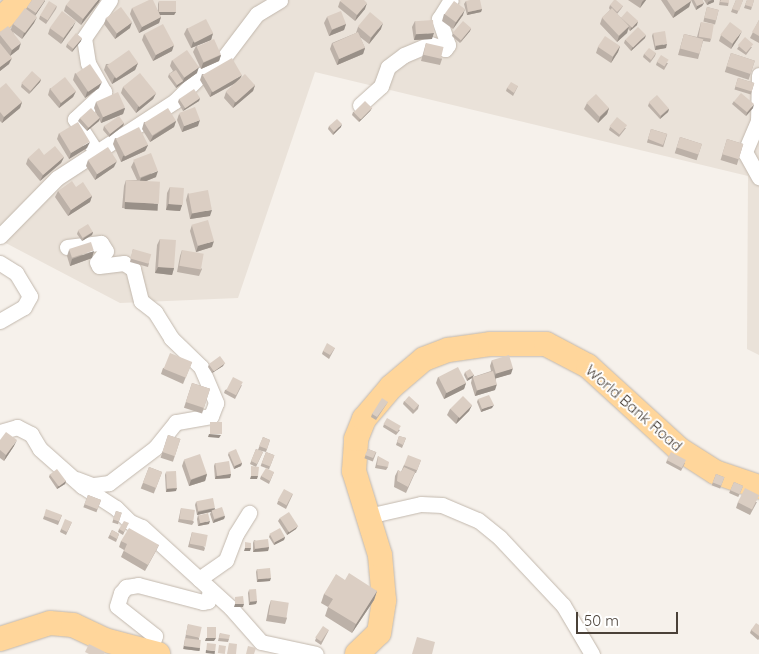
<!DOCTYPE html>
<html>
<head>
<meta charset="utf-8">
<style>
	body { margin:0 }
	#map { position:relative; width:759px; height:654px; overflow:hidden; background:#f6f1eb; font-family:Quicksand,sans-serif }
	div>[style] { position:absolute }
	.residential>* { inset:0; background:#eae2d9 }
	.roads { filter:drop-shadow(0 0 1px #c2b8ad) drop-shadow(0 0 1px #c2b8ad) }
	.street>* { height:15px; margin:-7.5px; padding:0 7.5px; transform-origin:7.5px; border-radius:7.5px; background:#fff }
	.primary>* { height:24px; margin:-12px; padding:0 12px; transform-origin:12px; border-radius:12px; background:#ffd69b }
	.wall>* { inset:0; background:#bcb1a8; transform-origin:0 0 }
	.shaded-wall>* { inset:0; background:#999088; transform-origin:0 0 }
	.building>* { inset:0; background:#dbcec3; transform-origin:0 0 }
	span { translate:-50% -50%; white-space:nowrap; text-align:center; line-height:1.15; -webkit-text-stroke:4px #fff; paint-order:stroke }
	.street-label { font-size:15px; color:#4a4138 }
	.scale { position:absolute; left:576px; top:612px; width:102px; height:22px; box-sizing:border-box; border:2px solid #4a4138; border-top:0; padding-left:6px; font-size:15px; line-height:18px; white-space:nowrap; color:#4a4138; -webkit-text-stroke:4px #fff; paint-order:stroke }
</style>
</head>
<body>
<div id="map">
	<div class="residential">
		<i style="clip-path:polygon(0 0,759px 0,759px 355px,747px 349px,748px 176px,315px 72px,238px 298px,120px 303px,0 240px)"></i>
	</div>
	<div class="roads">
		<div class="street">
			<i style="left:759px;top:75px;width:46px;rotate:91.2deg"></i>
			<i style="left:758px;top:121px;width:34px;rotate:113deg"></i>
			<i style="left:745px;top:152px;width:29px;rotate:61deg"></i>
			<i style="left:360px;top:105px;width:28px;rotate:-42deg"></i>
			<i style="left:381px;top:86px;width:20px;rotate:-70deg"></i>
			<i style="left:388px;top:67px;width:20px;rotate:-37deg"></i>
			<i style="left:404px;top:55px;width:28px;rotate:-23deg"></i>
			<i style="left:430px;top:44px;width:16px;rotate:18deg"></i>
			<i style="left:445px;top:49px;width:5px;rotate:-53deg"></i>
			<i style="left:448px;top:45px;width:28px;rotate:-109deg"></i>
			<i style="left:439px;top:19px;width:22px;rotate:-58deg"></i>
			<i style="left:95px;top:150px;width:37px;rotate:-123deg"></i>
			<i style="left:75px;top:119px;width:40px;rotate:-43deg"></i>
			<i style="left:104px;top:92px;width:33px;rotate:-119deg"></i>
			<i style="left:88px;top:63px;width:25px;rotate:-99deg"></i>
			<i style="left:84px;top:38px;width:46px;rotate:-55.6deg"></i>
			<i style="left:0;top:236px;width:81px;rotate:-45.5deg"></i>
			<i style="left:57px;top:178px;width:141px;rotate:-33.1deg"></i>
			<i style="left:175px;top:101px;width:37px;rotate:-45deg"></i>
			<i style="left:201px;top:75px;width:21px;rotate:-31deg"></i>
			<i style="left:219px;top:64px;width:63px;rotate:-52.8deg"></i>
			<i style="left:257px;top:14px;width:27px;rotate:-31deg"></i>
			<i style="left:67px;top:247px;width:34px;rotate:-7deg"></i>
			<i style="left:101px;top:243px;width:9px;rotate:58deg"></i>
			<i style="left:106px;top:251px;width:14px;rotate:129deg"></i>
			<i style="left:97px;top:262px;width:4px;rotate:63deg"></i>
			<i style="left:99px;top:266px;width:25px;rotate:-7deg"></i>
			<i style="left:124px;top:263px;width:11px;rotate:34deg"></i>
			<i style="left:133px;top:269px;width:33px;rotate:76deg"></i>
			<i style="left:141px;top:301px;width:18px;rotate:38deg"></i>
			<i style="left:155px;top:312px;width:31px;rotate:58deg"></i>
			<i style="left:171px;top:338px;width:42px;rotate:44deg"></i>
			<i style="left:201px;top:367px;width:39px;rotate:67deg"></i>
			<i style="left:216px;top:403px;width:14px;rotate:111deg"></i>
			<i style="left:211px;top:416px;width:36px;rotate:170deg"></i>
			<i style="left:176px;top:422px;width:33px;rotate:129deg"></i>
			<i style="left:155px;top:448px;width:58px;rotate:142.7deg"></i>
			<i style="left:109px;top:483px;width:17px;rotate:173deg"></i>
			<i style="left:92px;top:485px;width:17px;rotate:-159deg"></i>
			<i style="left:0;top:263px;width:19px;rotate:32deg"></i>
			<i style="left:16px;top:273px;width:27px;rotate:59deg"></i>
			<i style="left:30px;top:296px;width:13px;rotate:119deg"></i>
			<i style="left:24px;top:307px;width:28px;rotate:150deg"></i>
			<i style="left:0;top:432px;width:18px;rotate:-16deg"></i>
			<i style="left:17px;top:427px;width:16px;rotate:27deg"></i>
			<i style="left:31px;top:434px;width:17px;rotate:59deg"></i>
			<i style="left:40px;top:449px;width:56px;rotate:41.4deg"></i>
			<i style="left:82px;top:486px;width:40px;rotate:32.9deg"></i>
			<i style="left:116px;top:508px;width:20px;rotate:45deg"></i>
			<i style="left:130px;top:522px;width:13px;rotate:23deg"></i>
			<i style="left:142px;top:527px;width:120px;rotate:42.3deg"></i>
			<i style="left:231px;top:608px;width:45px;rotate:48.6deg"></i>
			<i style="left:261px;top:642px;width:56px;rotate:12.3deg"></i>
			<i style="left:368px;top:516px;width:54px;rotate:-12.8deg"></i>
			<i style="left:421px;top:504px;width:21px;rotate:3deg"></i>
			<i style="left:442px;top:505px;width:39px;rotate:23deg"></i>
			<i style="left:478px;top:520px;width:28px;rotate:39deg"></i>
			<i style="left:500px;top:538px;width:92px;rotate:46.8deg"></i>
			<i style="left:563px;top:605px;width:57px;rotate:59.4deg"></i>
			<i style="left:199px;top:579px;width:33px;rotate:-35deg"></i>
			<i style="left:226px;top:560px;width:28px;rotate:-69deg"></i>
			<i style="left:236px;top:534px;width:25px;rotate:-58deg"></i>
			<i style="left:150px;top:651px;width:16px;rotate:-72deg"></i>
			<i style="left:155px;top:636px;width:48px;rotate:-141.7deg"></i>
			<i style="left:117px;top:606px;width:14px;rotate:-73deg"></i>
			<i style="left:121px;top:593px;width:8px;rotate:-50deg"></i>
			<i style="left:126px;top:587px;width:12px;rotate:-9deg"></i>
			<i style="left:138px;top:585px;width:67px;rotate:14.7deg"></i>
			<i style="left:203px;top:602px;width:5px;rotate:-11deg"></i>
			<i style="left:208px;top:601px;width:12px;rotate:-81deg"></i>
		</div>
		<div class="primary">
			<i style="left:0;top:20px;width:29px;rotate:-44deg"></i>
			<i style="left:0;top:639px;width:52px;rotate:-17.7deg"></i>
			<i style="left:50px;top:623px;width:23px;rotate:5deg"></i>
			<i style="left:73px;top:625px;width:35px;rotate:25deg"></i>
			<i style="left:105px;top:640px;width:55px;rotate:14.8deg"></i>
			<i style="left:357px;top:654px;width:30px;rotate:-44deg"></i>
			<i style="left:379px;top:633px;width:33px;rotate:-81deg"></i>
			<i style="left:384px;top:600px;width:45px;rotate:-95.1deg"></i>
			<i style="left:380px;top:555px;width:88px;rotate:-107.2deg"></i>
			<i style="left:354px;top:471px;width:32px;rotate:-86deg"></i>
			<i style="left:356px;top:439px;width:22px;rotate:-68deg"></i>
			<i style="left:364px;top:419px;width:42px;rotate:-49.8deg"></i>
			<i style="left:391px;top:387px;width:43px;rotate:-40.3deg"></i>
			<i style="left:424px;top:359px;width:26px;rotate:-21deg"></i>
			<i style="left:448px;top:350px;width:42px;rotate:-8.1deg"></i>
			<i style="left:490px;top:344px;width:56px"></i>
			<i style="left:546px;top:344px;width:47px;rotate:27.6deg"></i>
			<i style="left:588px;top:366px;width:123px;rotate:42.4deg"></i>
			<i style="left:679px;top:449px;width:43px;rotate:32.6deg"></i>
			<i style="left:715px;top:472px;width:46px;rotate:18.8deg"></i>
		</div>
	</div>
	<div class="wall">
		<i style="clip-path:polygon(32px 0,45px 0,35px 16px,34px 23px,22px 39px,13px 32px,19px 49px,10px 56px,9px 64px,0 71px,0 32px,11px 29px,13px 24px,26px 9px)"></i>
		<i style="clip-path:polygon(628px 0,646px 0,640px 8px)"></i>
		<i style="clip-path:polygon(661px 0,690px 0,691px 1px,689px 7px,673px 18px)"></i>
		<i style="clip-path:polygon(691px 0,702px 0,704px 3px,702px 6px,696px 10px)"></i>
		<i style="clip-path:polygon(704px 0,714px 0,714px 2px,707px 5px)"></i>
		<i style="clip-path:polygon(720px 0,729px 0,728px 6px,719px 5px)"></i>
		<i style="clip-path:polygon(736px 0,743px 0,737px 14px,731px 12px)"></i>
		<i style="clip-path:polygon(747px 0,754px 0,751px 10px,744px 8px)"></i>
		<i style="clip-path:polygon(159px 1px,176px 12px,174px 15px,160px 15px,161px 17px,159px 23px,139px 33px,130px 14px,132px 8px,158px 10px,158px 4px)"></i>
		<i style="clip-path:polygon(340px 1px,365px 9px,355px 21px,338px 7px)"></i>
		<i style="clip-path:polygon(466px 1px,482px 9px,481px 12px,467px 15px,464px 4px)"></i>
		<i style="clip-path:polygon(99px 2px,81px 25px,64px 11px,66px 5px)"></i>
		<i style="clip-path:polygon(610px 5px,623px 6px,621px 9px,617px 14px,620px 17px,637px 25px,630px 31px,628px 29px,627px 33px,617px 42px,600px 24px,602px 18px,610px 10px,609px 8px)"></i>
		<i style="clip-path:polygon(57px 6px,56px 9px,46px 24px,39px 19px,40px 16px)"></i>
		<i style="left:707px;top:7px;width:12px;height:15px;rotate:14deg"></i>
		<i style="clip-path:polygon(444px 14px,463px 15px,453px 29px,442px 21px)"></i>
		<i style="clip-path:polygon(327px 17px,346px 24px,344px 30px,329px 36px,324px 23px)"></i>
		<i style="clip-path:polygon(106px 18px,130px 28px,115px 39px,104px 24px)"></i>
		<i style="clip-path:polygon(759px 20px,759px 43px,750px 38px)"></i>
		<i style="clip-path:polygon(415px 21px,432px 39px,414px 40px,412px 27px)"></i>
		<i style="clip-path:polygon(701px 22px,711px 39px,710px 42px,703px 41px,698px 59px,678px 55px,684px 34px,697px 37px)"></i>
		<i style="clip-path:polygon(73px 27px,61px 44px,48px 34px,50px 28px)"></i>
		<i style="clip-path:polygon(358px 27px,381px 29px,369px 44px,360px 37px,365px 48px,363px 54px,337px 65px,330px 49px,332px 43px,356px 33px)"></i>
		<i style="clip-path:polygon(187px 28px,213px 33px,211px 40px,191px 48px,184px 34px)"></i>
		<i style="clip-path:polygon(471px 28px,470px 31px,460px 43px,452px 36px,453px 33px)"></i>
		<i style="clip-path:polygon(653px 33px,666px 48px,655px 50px,652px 36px)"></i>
		<i style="clip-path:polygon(144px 34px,172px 51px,153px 61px,142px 40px)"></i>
		<i style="clip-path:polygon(721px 35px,739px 37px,731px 49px,719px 41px)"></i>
		<i style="clip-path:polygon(645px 38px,631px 51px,624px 43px,625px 40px)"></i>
		<i style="clip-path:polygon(81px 41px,72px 52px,66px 47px,67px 44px)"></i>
		<i style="clip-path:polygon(426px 43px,442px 59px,440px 65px,421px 61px)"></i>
		<i style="clip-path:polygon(196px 46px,221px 55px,219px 61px,201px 69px,193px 52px)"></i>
		<i style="clip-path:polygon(620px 46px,618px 52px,611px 63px,596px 53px,598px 47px)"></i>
		<i style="clip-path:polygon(739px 46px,752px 47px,746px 55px,737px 49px)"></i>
		<i style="clip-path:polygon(656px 53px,655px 56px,650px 63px,643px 57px,644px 54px)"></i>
		<i style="left:731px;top:53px;width:25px;height:20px;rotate:18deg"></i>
		<i style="clip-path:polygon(172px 60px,197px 73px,176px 88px,168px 77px,169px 74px,173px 71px,170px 66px)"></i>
		<i style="clip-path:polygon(657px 62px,668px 63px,664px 70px,656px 65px)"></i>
		<i style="clip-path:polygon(138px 63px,135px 70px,112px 84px,104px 70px,106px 64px)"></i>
		<i style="clip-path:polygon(75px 73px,99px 88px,85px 98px,73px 80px)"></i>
		<i style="clip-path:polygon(202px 74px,240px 79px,255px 85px,253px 91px,233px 108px,224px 98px,226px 92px,236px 83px,210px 97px,200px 80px)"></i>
		<i style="left:738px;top:78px;width:17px;height:12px;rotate:17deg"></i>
		<i style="clip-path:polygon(41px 79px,40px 82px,29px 94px,21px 87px,22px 83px)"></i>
		<i style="clip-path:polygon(518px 86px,513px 96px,506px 91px,507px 88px)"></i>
		<i style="clip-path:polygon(123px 87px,156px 93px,153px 99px,136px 113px,121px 93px)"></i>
		<i style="clip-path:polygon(0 88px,22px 102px,20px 108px,2px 123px,0 121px)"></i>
		<i style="clip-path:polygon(50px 88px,76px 91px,73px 97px,59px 108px,48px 95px)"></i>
		<i style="clip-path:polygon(200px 98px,199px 101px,183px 111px,178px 102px,179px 99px)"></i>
		<i style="clip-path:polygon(734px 101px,753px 108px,746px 116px,732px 104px)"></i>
		<i style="clip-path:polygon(96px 102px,125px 108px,123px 114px,101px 123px,99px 119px,99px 121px,87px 131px,78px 121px,80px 118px,97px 115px,94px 108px)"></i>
		<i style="clip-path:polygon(587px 103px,609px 108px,607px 114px,598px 123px,584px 109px)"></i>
		<i style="clip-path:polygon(649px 103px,669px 109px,668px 112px,660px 119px,648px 106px)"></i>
		<i style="clip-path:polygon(372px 108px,370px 111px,359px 122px,352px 115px,353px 112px)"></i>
		<i style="clip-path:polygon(179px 114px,198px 126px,182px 132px,177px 120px)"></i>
		<i style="clip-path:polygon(176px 121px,174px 127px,150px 142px,142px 129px,144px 122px)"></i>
		<i style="clip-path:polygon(124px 123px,123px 126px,109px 137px,103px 130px,104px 126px)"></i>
		<i style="clip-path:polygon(329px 126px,341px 127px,333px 135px,328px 129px)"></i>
		<i style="clip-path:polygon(610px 127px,626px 128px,619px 137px,609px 130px)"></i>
		<i style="left:651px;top:129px;width:17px;height:14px;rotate:17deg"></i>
		<i style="clip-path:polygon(59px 133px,87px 148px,69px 159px,57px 139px)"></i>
		<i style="left:680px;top:137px;width:23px;height:17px;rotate:18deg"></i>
		<i style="clip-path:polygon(115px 138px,148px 145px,145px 151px,121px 162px,113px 144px)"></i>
		<i style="left:727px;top:139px;width:17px;height:22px;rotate:17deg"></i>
		<i style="clip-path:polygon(64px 157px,61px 163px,40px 181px,26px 164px,28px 158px)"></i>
		<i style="clip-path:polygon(88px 160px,114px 167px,95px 180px,86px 166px)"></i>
		<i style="clip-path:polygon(134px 161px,156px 177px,146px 181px,156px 210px,122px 208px,124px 186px,126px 180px,137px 180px,131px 167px)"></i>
		<i style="clip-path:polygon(76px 187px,92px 196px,90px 202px,68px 216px,55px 197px,58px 191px)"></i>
		<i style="clip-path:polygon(170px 187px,182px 205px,180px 211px,166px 210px,167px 193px)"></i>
		<i style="clip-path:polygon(188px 193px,210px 216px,190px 219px,186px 200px)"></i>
		<i style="clip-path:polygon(192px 225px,212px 247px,196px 252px,190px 231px)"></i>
		<i style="clip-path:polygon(78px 231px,93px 232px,92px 235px,82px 241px,77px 234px)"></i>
		<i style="clip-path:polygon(160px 239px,174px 268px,172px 275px,155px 273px,157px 245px)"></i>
		<i style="clip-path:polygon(133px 249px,149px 263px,148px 267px,130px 262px)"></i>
		<i style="clip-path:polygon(69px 250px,92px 258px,70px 266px,67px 256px)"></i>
		<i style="clip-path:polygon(182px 250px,202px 269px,199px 276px,177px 272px,180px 256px)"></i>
		<i style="clip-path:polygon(335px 348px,329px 359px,322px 354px,323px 351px)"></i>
		<i style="clip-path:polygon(492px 360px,511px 374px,496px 378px,495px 390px,475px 396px,471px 383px,472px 378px,467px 381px,464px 375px,465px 372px,474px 375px,473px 377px,491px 371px,490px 366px)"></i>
		<i style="clip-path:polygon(192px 362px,183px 384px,161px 374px,163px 368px)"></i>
		<i style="clip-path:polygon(209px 364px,223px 366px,212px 373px,208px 367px)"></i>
		<i style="clip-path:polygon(438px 377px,466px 383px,464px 389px,444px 399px,436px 383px)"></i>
		<i style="left:192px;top:383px;width:19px;height:26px;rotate:18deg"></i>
		<i style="clip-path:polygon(242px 385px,235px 399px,224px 393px,225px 390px)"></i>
		<i style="clip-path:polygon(478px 399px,492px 408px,481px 412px,477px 402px)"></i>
		<i style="clip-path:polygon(404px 401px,419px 405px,418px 409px,413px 414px,403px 404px)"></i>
		<i style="clip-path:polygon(388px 402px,376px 420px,371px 417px,372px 414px)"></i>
		<i style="clip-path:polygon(472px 405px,469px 411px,456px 424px,447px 415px,450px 409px)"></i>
		<i style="clip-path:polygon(384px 424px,400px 430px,396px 435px,383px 427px)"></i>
		<i style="left:168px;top:435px;width:13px;height:24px;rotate:18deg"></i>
		<i style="clip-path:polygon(399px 436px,406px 438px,402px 448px,396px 445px)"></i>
		<i style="clip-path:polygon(263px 437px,270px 440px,266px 452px,258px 450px)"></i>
		<i style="clip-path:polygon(0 440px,14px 446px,4px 461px,0 458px)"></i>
		<i style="clip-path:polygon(256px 449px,263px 452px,256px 467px,250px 464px)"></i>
		<i style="left:368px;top:449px;width:9px;height:10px;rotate:21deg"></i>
		<i style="clip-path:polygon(229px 452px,242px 463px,241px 466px,234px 469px,228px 455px)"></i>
		<i style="left:266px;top:452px;width:9px;height:15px;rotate:21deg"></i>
		<i style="clip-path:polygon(378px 456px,388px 467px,386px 470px,375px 468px)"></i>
		<i style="clip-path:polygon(184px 460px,207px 474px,205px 481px,189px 486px,182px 466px)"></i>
		<i style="clip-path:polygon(421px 460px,416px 473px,415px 473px,406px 493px,394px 487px,395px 476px,398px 470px,401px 472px,404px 465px)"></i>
		<i style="clip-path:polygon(667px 460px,685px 463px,681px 471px,666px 463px)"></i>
		<i style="clip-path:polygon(215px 463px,231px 474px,230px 478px,215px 479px,214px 466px)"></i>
		<i style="left:149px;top:467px;width:14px;height:23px;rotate:21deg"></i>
		<i style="clip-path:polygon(166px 472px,176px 491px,166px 492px,165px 475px)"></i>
		<i style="clip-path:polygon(274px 472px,269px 484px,260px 479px,261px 476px)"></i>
		<i style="clip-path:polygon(50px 474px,66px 481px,65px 484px,57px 489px,49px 477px)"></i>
		<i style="left:716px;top:474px;width:9px;height:12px;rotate:21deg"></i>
		<i style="left:734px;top:482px;width:10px;height:12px;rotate:24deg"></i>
		<i style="clip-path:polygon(293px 494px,286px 509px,277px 504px,278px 501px)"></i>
		<i style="left:88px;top:495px;width:14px;height:13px;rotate:21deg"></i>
		<i style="clip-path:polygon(196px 502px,215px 509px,225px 516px,224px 519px,213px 523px,210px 514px,211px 512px,197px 515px,195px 505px)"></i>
		<i style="clip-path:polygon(738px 502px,757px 502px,750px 515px,736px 508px)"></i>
		<i style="clip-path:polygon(181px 508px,194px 522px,192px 525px,178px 522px)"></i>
		<i style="left:116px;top:511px;width:6px;height:12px;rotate:18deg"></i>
		<i style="clip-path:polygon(62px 515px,58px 525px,43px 519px,44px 516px)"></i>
		<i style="clip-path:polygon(198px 515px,209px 524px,198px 526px,197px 519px)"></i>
		<i style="clip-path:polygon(280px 518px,296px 529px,287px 535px,278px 521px)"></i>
		<i style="clip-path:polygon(72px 522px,66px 535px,60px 532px,61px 529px)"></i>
		<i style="clip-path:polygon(127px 526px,123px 535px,118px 532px,119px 529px)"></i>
		<i style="clip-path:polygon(112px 530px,119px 534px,116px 542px,108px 538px)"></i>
		<i style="clip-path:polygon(192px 532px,205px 548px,204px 551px,188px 547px)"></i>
		<i style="clip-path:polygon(270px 534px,285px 537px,284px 540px,274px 545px,269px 537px)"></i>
		<i style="clip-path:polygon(254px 540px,269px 547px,268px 551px,253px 552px,253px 543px)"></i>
		<i style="clip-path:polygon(121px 541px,159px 545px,156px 551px,145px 571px,121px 557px,124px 550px,119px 547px)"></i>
		<i style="clip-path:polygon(257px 569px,270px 581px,257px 582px,256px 572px)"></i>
		<i style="clip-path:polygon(345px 580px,377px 591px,374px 600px,352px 633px,325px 616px,328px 607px,321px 603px,324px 594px)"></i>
		<i style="clip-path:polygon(249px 590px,257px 601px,256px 604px,249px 605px,248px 593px)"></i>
		<i style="clip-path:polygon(271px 600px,287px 618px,285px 624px,266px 621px,269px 606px)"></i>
		<i style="clip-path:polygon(188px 624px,199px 638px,199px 640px,200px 648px,199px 651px,183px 649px)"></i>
		<i style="clip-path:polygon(759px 625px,759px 639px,758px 640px,750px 633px,751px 630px)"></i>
		<i style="clip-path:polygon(329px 630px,321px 645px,315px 641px,316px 638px)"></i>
		<i style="clip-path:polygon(220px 633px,229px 639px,228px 642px,218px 641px)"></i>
	</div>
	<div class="shaded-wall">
		<i style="clip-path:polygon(45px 0,45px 1px,35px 16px,36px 13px)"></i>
		<i style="clip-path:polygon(98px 0,100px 0,99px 2px,81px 25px,83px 19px)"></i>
		<i style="clip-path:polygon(644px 0,646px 0,640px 8px,642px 2px)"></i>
		<i style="clip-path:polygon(712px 0,714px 0,714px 2px,707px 5px,708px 2px)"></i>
		<i style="clip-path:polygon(691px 1px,689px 7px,673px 18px,675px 12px)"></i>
		<i style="clip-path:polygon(367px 3px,365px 9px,355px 21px,357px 15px)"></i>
		<i style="clip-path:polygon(704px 3px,702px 6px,696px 10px,697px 6px)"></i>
		<i style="clip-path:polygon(465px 9px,463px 15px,453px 29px,456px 22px)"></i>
		<i style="clip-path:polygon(482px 9px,481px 12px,467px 15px,468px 12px)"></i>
		<i style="clip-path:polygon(159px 12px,176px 12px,174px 15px,158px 15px)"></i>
		<i style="clip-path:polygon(37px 17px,34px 23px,22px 39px,24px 33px)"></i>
		<i style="clip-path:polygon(161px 17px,159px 23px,139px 33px,142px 27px)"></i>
		<i style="clip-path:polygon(76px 21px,73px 27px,61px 44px,64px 38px)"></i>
		<i style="clip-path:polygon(638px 21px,637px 25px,630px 31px,631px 28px)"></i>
		<i style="clip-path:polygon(132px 22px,130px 28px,115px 39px,117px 33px)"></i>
		<i style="clip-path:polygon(383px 23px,381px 29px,369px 44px,371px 38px)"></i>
		<i style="clip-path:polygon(346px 24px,344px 30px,329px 36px,332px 30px)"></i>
		<i style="clip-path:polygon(629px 26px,627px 33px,617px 42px,619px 36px)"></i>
		<i style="clip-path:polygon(471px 28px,470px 31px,460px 43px,462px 40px)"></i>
		<i style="clip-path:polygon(742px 31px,739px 37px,731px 49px,733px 43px)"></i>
		<i style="clip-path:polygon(213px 33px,211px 40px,191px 48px,193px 42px)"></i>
		<i style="clip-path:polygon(434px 33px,432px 39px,414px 40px,416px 34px)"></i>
		<i style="clip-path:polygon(646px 35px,645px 38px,631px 51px,632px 48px)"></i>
		<i style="clip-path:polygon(82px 38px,81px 41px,72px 52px,73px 49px)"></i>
		<i style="clip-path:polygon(21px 43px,19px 49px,10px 56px,12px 50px)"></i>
		<i style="clip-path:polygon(667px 44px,666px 48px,655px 50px,656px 46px)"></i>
		<i style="clip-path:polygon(174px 45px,172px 51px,153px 61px,156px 55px)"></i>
		<i style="clip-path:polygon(620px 46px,618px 52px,611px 63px,613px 57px)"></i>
		<i style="clip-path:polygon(365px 48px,363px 54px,337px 65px,339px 59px)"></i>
		<i style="clip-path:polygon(221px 55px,219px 61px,201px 69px,203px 63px)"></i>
		<i style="clip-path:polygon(12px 58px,9px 64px,0 71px,0 67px)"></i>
		<i style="clip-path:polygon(138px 63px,135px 70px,112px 84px,114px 78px)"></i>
		<i style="clip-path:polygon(199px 67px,197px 73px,176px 88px,177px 85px,183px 81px,184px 78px)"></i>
		<i style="clip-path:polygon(242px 75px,239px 81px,210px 97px,212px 91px)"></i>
		<i style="clip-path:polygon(41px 79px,40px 82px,29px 94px,31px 91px)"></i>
		<i style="clip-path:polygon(102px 82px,99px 88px,85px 98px,87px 92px)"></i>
		<i style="clip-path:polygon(255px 85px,253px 91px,233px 108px,235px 102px)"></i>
		<i style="clip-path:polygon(76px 91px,73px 97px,59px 108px,61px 102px)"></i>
		<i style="clip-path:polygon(156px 93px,153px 99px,136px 113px,138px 107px)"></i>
		<i style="clip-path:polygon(200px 98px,199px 101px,183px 111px,185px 108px)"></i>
		<i style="clip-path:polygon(22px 102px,20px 108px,2px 123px,4px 117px)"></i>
		<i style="clip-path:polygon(754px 104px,753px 108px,746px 116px,747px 113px)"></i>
		<i style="clip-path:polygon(125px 108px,123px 114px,101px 123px,103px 117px)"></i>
		<i style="clip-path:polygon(372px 108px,370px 111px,359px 122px,360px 119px)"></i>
		<i style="clip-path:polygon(609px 108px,607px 114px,598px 123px,600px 117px)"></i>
		<i style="clip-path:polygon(669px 109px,668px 112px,660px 119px,661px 116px)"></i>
		<i style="clip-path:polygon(100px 118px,99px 121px,87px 131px,88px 128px)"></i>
		<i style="clip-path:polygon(200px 120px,198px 126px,182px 132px,184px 126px)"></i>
		<i style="clip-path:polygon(176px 121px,174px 127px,150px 142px,153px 136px)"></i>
		<i style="clip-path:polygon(124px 123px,123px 126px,109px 137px,110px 134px)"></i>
		<i style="clip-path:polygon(342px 124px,341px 127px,333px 135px,334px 132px)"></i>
		<i style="clip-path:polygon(90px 142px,87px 148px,69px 159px,71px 153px)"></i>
		<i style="clip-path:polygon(148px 145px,145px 151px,121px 162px,123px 156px)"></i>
		<i style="clip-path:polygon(64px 157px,61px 163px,40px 181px,43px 175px)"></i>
		<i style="clip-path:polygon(117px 161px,114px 167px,95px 180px,97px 174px)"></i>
		<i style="clip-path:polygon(158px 171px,156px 177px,139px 184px,141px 178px)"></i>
		<i style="clip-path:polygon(92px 196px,90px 202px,68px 216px,71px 210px)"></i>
		<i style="left:125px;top:202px;width:33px;height:7px;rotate:3deg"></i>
		<i style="clip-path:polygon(168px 204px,182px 205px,180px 211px,166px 210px)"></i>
		<i style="clip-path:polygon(212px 210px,210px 216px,190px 219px,192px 213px)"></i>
		<i style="clip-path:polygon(93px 232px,92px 235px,82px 241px,84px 238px)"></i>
		<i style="clip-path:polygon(214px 241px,212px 247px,196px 252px,198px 246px)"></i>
		<i style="clip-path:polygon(94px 251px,92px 258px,70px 266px,72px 259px)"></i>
		<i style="clip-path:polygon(158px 267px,174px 268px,172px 275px,155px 273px)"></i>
		<i style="clip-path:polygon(225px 363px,223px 366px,212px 373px,214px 370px)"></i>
		<i style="clip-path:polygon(513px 368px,511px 374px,494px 379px,496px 373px)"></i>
		<i style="clip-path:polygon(474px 375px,472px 378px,467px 381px,468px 378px)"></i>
		<i style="clip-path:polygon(466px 383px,464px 389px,444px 399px,446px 393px)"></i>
		<i style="clip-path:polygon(497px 384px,495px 390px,475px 396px,477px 390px)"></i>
		<i style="clip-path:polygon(472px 405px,469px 411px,456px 424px,458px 418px)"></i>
		<i style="clip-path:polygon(494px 405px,492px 408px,481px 412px,482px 409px)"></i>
		<i style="clip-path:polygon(209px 434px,221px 435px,219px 438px,208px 437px)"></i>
		<i style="clip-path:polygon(17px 440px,14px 446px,4px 461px,6px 455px)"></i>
		<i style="clip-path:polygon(242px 463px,241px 466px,234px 469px,235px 466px)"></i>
		<i style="clip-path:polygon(207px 474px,205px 481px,189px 486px,191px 480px)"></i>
		<i style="clip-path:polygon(231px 474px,230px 478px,215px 479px,216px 476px)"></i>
		<i style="clip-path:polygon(251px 476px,258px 476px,257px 479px,250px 479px)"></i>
		<i style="clip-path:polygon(66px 481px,65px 484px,57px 489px,58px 486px)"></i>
		<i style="clip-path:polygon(177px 488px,176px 491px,166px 492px,167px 489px)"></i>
		<i style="clip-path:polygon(215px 508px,214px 511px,197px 515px,198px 512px)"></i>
		<i style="clip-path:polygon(225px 516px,224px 519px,213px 523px,214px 520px)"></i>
		<i style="clip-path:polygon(210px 521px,209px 524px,198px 526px,200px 523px)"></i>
		<i style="clip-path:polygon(298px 526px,296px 529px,287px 535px,288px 532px)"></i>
		<i style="clip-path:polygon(285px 537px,284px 540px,274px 545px,275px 542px)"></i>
		<i style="clip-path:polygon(269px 547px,268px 551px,253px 552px,255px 549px)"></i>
		<i style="clip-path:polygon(245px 548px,251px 548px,250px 551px,244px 551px)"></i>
		<i style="clip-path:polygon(271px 578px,270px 581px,257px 582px,258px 579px)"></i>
		<i style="clip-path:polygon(377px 591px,374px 600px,352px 633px,356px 624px)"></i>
		<i style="clip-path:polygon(257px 601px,256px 604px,249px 605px,250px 602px)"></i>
		<i style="clip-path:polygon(235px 604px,244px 604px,243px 607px,234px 607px)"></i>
		<i style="clip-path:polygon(206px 638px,216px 638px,214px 641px,205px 641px)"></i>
		<i style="left:184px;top:646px;width:16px;height:3px;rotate:7deg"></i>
		<i style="left:206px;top:650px;width:9px;height:3px;rotate:6deg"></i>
	</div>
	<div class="building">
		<i style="clip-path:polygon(32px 0,45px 0,36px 13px,27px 7px)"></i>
		<i style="clip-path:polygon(70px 0,98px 0,83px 19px,66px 5px)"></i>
		<i style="clip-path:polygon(149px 0,153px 0,161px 17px,142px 27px,132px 8px)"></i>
		<i style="clip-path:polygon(341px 0,364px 0,367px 3px,357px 15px,340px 1px)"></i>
		<i style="clip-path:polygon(470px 0,480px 0,482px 9px,468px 12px,466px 1px)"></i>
		<i style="clip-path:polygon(614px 0,616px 0,623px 6px,617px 12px,610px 5px)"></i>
		<i style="clip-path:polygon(667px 0,690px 0,691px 1px,675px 12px)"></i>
		<i style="clip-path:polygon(694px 0,702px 0,704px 3px,697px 6px)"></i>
		<i style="clip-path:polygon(721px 0,729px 0,729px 3px,720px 2px)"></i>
		<i style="clip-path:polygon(736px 0,743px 0,739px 11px,732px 9px)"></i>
		<i style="clip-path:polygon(747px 0,754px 0,752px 7px,745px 5px)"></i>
		<i style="left:49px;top:1px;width:9px;height:17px;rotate:32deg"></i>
		<i style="left:159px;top:1px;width:17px;height:11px"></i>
		<i style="left:454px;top:1px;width:14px;height:16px;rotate:36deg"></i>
		<i style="left:121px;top:7px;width:19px;height:19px;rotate:54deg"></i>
		<i style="left:707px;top:7px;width:12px;height:11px;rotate:14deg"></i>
		<i style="left:25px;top:8px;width:15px;height:20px;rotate:37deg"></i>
		<i style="left:612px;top:8px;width:25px;height:14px;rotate:47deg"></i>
		<i style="left:62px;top:11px;width:17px;height:21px;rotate:36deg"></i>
		<i style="left:341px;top:11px;width:14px;height:15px;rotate:69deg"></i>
		<i style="left:627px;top:11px;width:15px;height:9px;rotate:42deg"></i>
		<i style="left:370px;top:12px;width:17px;height:19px;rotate:40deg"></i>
		<i style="left:206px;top:19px;width:16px;height:21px;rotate:63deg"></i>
		<i style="left:433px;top:20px;width:13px;height:18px;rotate:86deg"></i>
		<i style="clip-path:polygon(759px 20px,759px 36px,752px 32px)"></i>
		<i style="left:463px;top:21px;width:11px;height:16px;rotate:41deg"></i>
		<i style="left:701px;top:22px;width:13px;height:15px;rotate:9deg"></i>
		<i style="left:730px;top:22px;width:15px;height:16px;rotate:37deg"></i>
		<i style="left:163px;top:24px;width:24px;height:21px;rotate:62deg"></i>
		<i style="clip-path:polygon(8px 26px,21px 43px,12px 50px,0 35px,0 32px)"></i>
		<i style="left:638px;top:27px;width:11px;height:18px;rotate:45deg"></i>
		<i style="left:665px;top:31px;width:13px;height:12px;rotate:81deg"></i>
		<i style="left:358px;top:32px;width:17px;height:28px;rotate:66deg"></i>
		<i style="left:76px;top:33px;width:8px;height:14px;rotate:40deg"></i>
		<i style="left:684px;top:34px;width:20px;height:15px;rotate:15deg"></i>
		<i style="left:605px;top:36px;width:18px;height:13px;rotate:34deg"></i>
		<i style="left:745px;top:37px;width:11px;height:11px;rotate:41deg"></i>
		<i style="left:214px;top:39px;width:17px;height:19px;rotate:66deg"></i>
		<i style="clip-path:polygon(0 43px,12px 58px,0 67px)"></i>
		<i style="left:426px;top:43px;width:18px;height:12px;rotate:13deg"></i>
		<i style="clip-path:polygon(649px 48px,656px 53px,651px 60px,644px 54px)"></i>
		<i style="left:129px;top:50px;width:16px;height:27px;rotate:55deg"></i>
		<i style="left:187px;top:50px;width:21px;height:18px;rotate:55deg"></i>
		<i style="left:731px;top:53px;width:25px;height:14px;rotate:18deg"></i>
		<i style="left:661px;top:55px;width:9px;height:8px;rotate:32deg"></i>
		<i style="left:232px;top:58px;width:20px;height:34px;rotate:60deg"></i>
		<i style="left:90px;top:64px;width:22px;height:17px;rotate:56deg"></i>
		<i style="clip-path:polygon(176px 70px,183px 81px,177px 85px,169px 74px)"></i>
		<i style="left:32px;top:71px;width:12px;height:16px;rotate:42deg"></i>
		<i style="left:140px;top:73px;width:26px;height:22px;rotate:51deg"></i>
		<i style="left:245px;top:74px;width:15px;height:26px;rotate:48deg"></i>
		<i style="left:65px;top:77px;width:18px;height:19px;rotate:52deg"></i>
		<i style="left:738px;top:78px;width:17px;height:9px;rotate:17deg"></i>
		<i style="clip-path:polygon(511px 82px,518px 86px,514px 93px,507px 88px)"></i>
		<i style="clip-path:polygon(6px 83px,22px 102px,4px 117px,0 112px,0 88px)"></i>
		<i style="left:194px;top:89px;width:11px;height:18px;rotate:56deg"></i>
		<i style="left:118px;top:92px;width:17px;height:24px;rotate:66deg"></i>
		<i style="left:741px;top:93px;width:17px;height:11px;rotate:40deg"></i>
		<i style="left:596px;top:94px;width:19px;height:13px;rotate:47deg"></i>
		<i style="left:657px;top:95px;width:18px;height:11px;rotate:49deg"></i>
		<i style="left:365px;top:101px;width:10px;height:16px;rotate:45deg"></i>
		<i style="left:195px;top:107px;width:14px;height:17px;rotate:69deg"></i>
		<i style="left:91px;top:108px;width:13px;height:15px;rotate:48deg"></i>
		<i style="left:168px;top:108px;width:15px;height:28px;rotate:58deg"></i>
		<i style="clip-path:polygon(119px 116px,124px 123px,110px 134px,104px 126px)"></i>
		<i style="left:617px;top:117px;width:13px;height:12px;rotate:39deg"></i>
		<i style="clip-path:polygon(337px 119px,342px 124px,334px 132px,329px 126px)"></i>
		<i style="left:78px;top:122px;width:23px;height:22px;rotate:59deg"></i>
		<i style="left:139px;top:127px;width:20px;height:26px;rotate:63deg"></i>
		<i style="clip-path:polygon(651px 129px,667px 134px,663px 145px,648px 139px)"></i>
		<i style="left:680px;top:137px;width:23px;height:11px;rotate:18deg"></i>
		<i style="left:727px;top:139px;width:17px;height:16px;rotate:17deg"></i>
		<i style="clip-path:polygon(55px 146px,64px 157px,43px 175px,28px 158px,39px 148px,44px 155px)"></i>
		<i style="left:108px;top:147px;width:17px;height:24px;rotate:57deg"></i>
		<i style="left:151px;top:153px;width:19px;height:19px;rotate:69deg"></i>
		<i style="left:126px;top:180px;width:34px;height:22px;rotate:3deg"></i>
		<i style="clip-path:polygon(72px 181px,76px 187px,83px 182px,92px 196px,71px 210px,58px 191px)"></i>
		<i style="left:170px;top:187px;width:14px;height:17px;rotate:4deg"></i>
		<i style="left:208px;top:190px;width:20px;height:20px;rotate:79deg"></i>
		<i style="left:208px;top:220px;width:22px;height:17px;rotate:74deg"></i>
		<i style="left:88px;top:224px;width:9px;height:12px;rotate:58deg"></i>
		<i style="left:160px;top:239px;width:16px;height:28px;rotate:4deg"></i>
		<i style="left:91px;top:242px;width:9px;height:23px;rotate:72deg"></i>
		<i style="left:133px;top:249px;width:19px;height:10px;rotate:16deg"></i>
		<i style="left:182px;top:250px;width:22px;height:16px;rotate:10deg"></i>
		<i style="clip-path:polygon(327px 343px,335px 348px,330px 355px,323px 351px)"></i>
		<i style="left:170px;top:353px;width:24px;height:17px;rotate:22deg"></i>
		<i style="left:509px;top:355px;width:14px;height:18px;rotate:73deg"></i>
		<i style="left:220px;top:356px;width:9px;height:14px;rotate:54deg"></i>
		<i style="left:458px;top:367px;width:18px;height:22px;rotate:63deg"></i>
		<i style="clip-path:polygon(470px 369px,474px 375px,468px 378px,465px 372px)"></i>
		<i style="left:493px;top:371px;width:14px;height:21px;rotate:73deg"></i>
		<i style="left:233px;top:377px;width:11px;height:15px;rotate:27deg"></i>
		<i style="left:192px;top:383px;width:19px;height:20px;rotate:18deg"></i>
		<i style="clip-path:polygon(489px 395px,494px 405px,482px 409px,478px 399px)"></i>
		<i style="left:409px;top:396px;width:13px;height:7px;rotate:42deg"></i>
		<i style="left:463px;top:396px;width:13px;height:18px;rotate:45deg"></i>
		<i style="clip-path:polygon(382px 398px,388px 402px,377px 417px,372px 414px)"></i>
		<i style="left:387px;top:418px;width:16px;height:7px;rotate:30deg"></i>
		<i style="left:210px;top:422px;width:12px;height:12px"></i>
		<i style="clip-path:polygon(6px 432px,17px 440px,6px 455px,0 450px,0 440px)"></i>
		<i style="left:168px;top:435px;width:13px;height:18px;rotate:18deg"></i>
		<i style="clip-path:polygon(399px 436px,406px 438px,403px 445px,397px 442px)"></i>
		<i style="clip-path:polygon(263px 437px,270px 440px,267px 449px,259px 446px)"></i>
		<i style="left:236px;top:449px;width:15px;height:8px;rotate:67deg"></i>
		<i style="clip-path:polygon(256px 449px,263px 452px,257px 464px,251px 461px)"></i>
		<i style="clip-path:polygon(368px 449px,376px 452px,373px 458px,365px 455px)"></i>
		<i style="left:266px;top:452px;width:9px;height:12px;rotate:21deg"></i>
		<i style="left:671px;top:452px;width:17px;height:9px;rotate:28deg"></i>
		<i style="left:200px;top:454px;width:21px;height:17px;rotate:71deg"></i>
		<i style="left:408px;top:455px;width:14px;height:11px;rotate:21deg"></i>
		<i style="clip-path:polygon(378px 456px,389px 462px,388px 467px,377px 465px)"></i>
		<i style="left:229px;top:461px;width:13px;height:14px;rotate:81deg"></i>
		<i style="clip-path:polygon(251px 466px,259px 467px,258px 476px,251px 476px)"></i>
		<i style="left:149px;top:467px;width:14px;height:17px;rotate:21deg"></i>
		<i style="clip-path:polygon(404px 467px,415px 472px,408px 487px,397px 481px,398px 470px,401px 472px)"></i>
		<i style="clip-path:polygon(266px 468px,274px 472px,270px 481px,261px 476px)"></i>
		<i style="left:57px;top:469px;width:15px;height:9px;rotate:53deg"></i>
		<i style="left:176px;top:471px;width:17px;height:10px;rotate:87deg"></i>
		<i style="left:716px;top:474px;width:9px;height:9px;rotate:21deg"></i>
		<i style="left:734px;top:482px;width:10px;height:9px;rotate:24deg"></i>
		<i style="left:745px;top:488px;width:16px;height:16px;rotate:27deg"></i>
		<i style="left:284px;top:489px;width:10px;height:13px;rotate:29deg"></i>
		<i style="left:88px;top:495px;width:14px;height:10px;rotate:21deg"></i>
		<i style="left:213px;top:498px;width:10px;height:17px;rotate:79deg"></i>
		<i style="left:222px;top:507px;width:9px;height:11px;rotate:72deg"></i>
		<i style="left:181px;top:508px;width:14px;height:11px;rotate:8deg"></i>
		<i style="clip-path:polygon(46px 509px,62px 515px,59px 521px,44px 516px)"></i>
		<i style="left:116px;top:511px;width:6px;height:9px;rotate:18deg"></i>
		<i style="left:289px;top:512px;width:17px;height:11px;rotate:57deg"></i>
		<i style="left:208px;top:513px;width:8px;height:10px;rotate:76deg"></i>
		<i style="clip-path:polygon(65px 519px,72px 522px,67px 532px,61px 529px)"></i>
		<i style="clip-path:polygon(124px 521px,129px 523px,124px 532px,119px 529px)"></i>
		<i style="clip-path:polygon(129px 528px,159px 545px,148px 565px,124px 551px,127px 544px,121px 541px)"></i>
		<i style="left:280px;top:528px;width:10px;height:12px;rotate:61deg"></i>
		<i style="clip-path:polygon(112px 530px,119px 534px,117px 539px,110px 535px)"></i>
		<i style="left:192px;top:532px;width:16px;height:12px;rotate:11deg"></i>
		<i style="left:268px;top:539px;width:8px;height:14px;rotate:83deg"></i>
		<i style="clip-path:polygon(245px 542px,251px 543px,251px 548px,245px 548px)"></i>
		<i style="left:270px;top:568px;width:10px;height:13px;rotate:84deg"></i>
		<i style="clip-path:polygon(349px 573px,377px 591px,356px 624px,328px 607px,333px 599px,324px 594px,336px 574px,345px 580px)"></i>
		<i style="left:256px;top:589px;width:12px;height:7px;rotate:85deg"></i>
		<i style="clip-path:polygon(243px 596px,244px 604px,235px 604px,235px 597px)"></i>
		<i style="left:271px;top:600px;width:18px;height:15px;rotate:9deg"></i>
		<i style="clip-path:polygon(756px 623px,759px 625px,759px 636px,751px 630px)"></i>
		<i style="left:188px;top:624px;width:14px;height:11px;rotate:12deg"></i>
		<i style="left:323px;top:626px;width:7px;height:14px;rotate:34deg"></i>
		<i style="left:207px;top:627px;width:9px;height:11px"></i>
		<i style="clip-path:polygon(220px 633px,230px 635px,229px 639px,219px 638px)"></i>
		<i style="clip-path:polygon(417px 637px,435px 642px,432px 654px,412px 654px)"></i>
		<i style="left:185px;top:638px;width:16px;height:8px;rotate:7deg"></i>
		<i style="left:207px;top:643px;width:9px;height:7px;rotate:6deg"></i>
		<i style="clip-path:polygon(229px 643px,237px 644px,236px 654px,227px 654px)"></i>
		<i style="clip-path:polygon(89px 644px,105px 652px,104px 654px,89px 654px,85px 652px)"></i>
		<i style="left:219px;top:645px;width:7px;height:8px;rotate:8deg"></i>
		<i style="clip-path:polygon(248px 646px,256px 648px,254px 654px,246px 654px)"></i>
	</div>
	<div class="street-label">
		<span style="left:634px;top:408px;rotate:41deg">World Bank Road</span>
	</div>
	<div class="scale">50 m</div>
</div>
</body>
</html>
